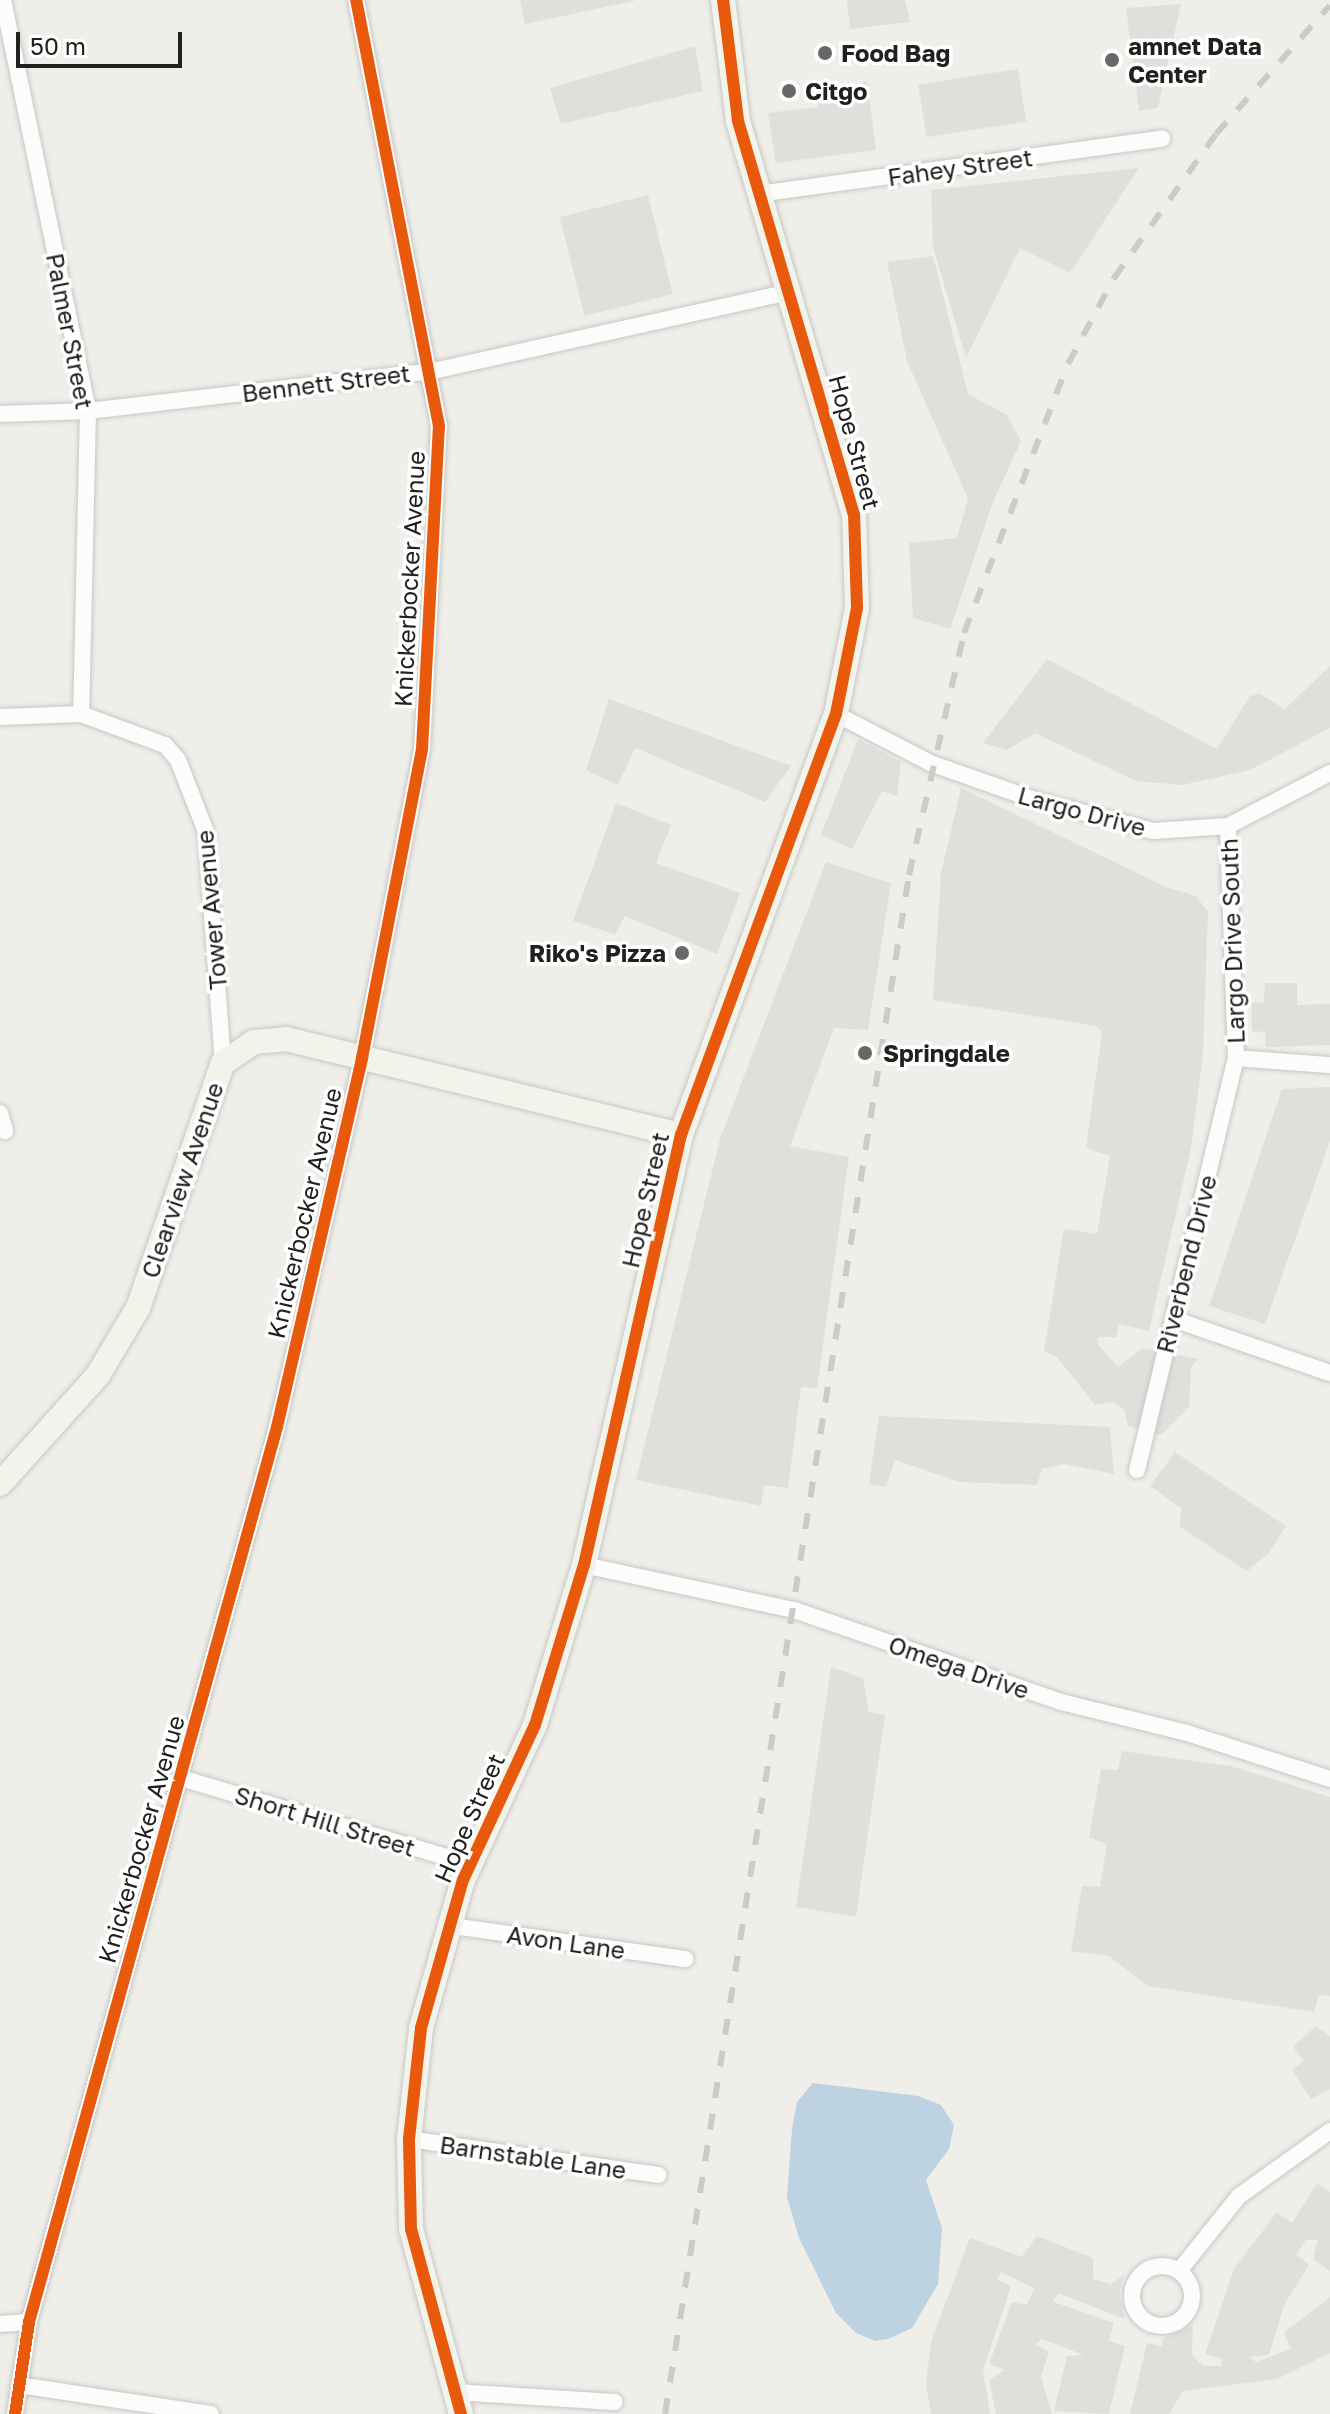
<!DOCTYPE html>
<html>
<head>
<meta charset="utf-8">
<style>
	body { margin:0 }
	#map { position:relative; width:1330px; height:2414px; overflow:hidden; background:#efeee9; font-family:"Golos Text",sans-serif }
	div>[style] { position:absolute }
	.parking>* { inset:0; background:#dfdfdc; transform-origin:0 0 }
	.water>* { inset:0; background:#bdd3e2 }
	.roads { filter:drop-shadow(0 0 2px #c7c7c5) drop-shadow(0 0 2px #c7c7c5) }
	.street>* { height:16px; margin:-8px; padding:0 8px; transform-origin:8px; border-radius:8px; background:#fdfcfc }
	.street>.ring { margin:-8px; padding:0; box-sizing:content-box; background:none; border:16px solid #fdfcfc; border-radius:50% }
	.secondary>* { height:24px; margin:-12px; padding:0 12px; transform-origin:12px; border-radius:12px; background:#f2f4ec }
	.rail>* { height:6px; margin-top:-3px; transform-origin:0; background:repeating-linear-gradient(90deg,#cbcbca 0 16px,transparent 0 32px) }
	.cycleway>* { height:12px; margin:-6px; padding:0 6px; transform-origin:6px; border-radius:6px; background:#e8590c }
	.dots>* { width:22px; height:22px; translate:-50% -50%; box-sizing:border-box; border:4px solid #fff; border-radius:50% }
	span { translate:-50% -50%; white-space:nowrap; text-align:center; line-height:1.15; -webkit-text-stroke:7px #fff; paint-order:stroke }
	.poi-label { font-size:24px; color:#202020; font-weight:700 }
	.left { translate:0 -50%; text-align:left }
	.right { translate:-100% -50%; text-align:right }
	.street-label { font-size:24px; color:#202020 }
	.scale { position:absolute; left:16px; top:32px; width:166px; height:36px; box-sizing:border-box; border:4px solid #202020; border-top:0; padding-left:10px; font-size:24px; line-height:28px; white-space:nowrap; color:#202020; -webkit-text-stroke:6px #fff; paint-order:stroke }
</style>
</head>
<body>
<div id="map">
	<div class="parking">
		<i style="clip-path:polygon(520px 0,634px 0,634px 1px,525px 24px)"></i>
		<i style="clip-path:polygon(847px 0,905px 0,910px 22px,850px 29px)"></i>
		<i style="clip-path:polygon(1181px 4px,1158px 108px,1139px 111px,1126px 8px)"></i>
		<i style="clip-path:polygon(695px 46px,703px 91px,561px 124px,550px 88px)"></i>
		<i style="left:1018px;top:69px;width:53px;height:101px;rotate:81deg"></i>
		<i style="clip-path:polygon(867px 81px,876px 150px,776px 163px,768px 113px,818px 107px,817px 95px)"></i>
		<i style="clip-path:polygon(1139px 168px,1070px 273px,1020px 248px,966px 358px,933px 247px,931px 190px)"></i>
		<i style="left:648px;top:195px;width:102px;height:91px;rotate:76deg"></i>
		<i style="clip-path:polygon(933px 256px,968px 394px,1007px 415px,1021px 441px,993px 502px,950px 629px,913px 618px,909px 543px,957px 538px,968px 498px,907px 361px,887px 262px)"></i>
		<i style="clip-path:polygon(1047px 659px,1217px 749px,1250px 696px,1260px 694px,1285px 709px,1330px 666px,1330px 728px,1250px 770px,1182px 785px,1136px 781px,1035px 733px,1007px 750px,983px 743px)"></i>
		<i style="clip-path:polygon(609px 699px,791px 766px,765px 802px,635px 748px,618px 785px,586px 770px)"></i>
		<i style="clip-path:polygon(858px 739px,901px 762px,897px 796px,882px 791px,852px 849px,821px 835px)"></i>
		<i style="clip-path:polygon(961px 788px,1166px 887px,1196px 896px,1208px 912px,1203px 1054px,1191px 1148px,1149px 1331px,1119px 1324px,1116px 1337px,1099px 1337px,1097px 1343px,1118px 1367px,1143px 1348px,1198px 1359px,1191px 1368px,1189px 1407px,1161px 1435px,1128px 1426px,1124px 1409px,1112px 1402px,1095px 1405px,1057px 1357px,1044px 1351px,1064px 1229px,1097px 1234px,1110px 1156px,1086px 1148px,1102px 1032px,1096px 1026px,933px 1000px,941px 873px)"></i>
		<i style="clip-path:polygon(616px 803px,671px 825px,656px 863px,740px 893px,717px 954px,625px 916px,615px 934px,573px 921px)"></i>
		<i style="clip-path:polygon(826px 862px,891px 883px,868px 1030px,834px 1028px,790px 1146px,849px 1157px,817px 1388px,801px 1387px,788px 1488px,764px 1485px,761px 1506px,636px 1480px,720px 1139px)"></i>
		<i style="clip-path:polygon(1265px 983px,1297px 983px,1297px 1005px,1330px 1004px,1330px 1045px,1266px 1047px,1265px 1032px,1252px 1031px,1251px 1003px,1264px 1002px)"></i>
		<i style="clip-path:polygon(1330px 1087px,1330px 1141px,1265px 1324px,1209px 1306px,1282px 1089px)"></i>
		<i style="clip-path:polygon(879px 1416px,1110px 1427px,1114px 1474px,1064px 1464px,1042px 1469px,1037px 1485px,960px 1482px,895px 1460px,886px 1487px,869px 1484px)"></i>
		<i style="clip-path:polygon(1175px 1452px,1286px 1526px,1269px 1553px,1247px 1571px,1179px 1526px,1182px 1509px,1150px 1486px)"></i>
		<i style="clip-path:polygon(831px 1667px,863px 1678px,869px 1712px,885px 1715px,856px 1917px,796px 1907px)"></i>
		<i style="clip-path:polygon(1122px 1751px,1231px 1766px,1330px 1797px,1330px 1996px,1319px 1995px,1314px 2012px,1148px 1986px,1109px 1956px,1071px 1951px,1082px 1886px,1100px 1887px,1107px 1844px,1089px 1838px,1101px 1769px,1118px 1770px)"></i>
		<i style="clip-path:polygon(1316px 2026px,1330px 2036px,1330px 2089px,1311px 2099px,1292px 2070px,1304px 2061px,1293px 2047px)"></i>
		<i style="clip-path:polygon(1317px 2183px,1330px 2192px,1330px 2271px,1313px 2259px,1318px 2240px,1306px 2240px,1296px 2254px,1309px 2265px,1284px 2305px,1269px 2355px,1249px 2357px,1256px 2362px,1291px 2349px,1284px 2333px,1330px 2297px,1330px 2353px,1277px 2379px,1183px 2391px,1169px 2414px,1130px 2414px,1147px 2343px,1162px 2346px,1162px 2339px,1193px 2325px,1192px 2355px,1203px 2366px,1222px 2366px,1221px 2358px,1205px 2354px,1234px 2269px,1277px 2212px,1292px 2223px)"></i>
		<i style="clip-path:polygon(1037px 2236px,1093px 2258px,1093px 2279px,1111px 2284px,1124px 2275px,1119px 2293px,1125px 2319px,1058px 2293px,1045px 2317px,1054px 2302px,1114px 2323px,1109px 2341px,1125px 2346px,1109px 2414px,1054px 2411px,1067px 2356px,1084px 2355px,1042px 2339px,1036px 2344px,1049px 2352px,1041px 2377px,1052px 2414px,996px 2414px,989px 2380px,1005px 2370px,989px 2364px,1012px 2302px,1027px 2305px,1034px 2288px,1001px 2272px,997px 2280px,1011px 2286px,983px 2370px,990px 2414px,931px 2414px,926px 2383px,931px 2342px,970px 2238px,1022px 2257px)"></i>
	</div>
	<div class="water">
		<i style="clip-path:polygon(813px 2083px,918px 2096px,941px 2105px,954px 2125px,949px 2149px,926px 2180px,942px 2228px,938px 2284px,912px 2328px,888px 2339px,875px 2341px,856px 2333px,836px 2313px,799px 2238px,787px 2197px,792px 2129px,797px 2102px)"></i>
	</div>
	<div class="roads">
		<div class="street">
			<i style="left:3px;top:0;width:420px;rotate:78.3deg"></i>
			<i style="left:88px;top:411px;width:303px;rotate:91.3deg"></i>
			<i style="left:758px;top:194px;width:408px;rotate:-7.8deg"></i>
			<i style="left:0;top:414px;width:88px;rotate:-2deg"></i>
			<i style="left:88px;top:411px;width:347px;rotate:-6.6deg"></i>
			<i style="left:433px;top:371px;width:364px;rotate:-12.5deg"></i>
			<i style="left:836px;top:714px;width:106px;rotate:27.5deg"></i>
			<i style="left:930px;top:763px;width:111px;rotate:19.4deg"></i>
			<i style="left:1035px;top:800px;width:122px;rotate:14.7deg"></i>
			<i style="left:1153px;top:831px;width:75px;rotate:-3.8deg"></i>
			<i style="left:1228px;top:826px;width:115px;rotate:-27.5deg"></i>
			<i style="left:0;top:717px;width:81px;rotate:-2.1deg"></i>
			<i style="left:81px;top:714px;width:90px;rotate:20.3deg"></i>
			<i style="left:165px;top:745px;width:20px;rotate:49deg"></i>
			<i style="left:178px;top:760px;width:77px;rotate:68.7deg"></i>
			<i style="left:206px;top:832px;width:232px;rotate:85.8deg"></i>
			<i style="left:1236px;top:1058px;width:94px;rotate:4.3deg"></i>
			<i style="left:0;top:1113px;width:19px;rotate:74deg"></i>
			<i style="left:1173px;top:1319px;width:166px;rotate:19deg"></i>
			<i style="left:1137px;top:1470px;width:424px;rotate:-76.5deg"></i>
			<i style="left:1236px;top:1058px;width:232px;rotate:-92deg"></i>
			<i style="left:584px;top:1565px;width:215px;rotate:12.1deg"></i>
			<i style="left:794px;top:1610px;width:282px;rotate:19deg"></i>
			<i style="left:1061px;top:1702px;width:130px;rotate:13.8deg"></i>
			<i style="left:1187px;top:1733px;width:150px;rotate:17.8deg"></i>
			<i style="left:181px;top:1778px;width:301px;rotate:16.6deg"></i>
			<i style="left:446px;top:1925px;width:242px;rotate:8.1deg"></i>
			<i style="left:409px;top:2139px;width:252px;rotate:8.2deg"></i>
			<i class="ring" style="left:1132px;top:2266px;width:44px;height:44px"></i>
			<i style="left:1179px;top:2271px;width:96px;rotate:-51.3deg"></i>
			<i style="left:1239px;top:2196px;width:112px;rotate:-35.5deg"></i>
			<i style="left:0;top:2324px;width:29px;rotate:-4deg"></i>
			<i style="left:19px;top:2385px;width:194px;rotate:8.6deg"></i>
			<i style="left:455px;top:2392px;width:160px;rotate:3.6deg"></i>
			<i style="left:15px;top:2414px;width:93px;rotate:-81.3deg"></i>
			<i style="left:29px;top:2322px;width:929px;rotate:-74.51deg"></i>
			<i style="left:277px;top:1427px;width:379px;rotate:-77deg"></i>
			<i style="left:362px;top:1058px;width:315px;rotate:-79deg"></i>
			<i style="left:422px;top:749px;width:323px;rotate:-87deg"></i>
			<i style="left:439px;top:426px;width:434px;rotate:-101deg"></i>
		</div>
		<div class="secondary">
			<i style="left:0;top:1484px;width:147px;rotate:-48deg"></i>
			<i style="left:98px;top:1375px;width:78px;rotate:-59.2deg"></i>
			<i style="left:138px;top:1308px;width:259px;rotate:-70.9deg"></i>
			<i style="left:223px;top:1063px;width:37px;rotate:-34deg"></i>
			<i style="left:254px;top:1042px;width:32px;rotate:-5deg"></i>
			<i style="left:286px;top:1039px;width:406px;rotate:13.7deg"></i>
			<i style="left:461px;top:2414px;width:192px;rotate:-105.1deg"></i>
			<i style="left:411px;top:2229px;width:90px;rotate:-91.3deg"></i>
			<i style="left:409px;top:2139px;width:112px;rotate:-83.8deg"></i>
			<i style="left:421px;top:2028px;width:154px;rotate:-74.2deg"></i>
			<i style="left:463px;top:1880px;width:171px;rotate:-65.1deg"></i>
			<i style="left:535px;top:1725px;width:167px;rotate:-73deg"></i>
			<i style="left:584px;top:1565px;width:441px;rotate:-77.3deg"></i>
			<i style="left:681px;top:1135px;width:449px;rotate:-69.8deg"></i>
			<i style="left:836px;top:714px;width:108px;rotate:-78.8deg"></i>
			<i style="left:857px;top:608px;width:93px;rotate:-91.8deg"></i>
			<i style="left:854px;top:515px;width:412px;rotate:-106.4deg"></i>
			<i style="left:738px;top:120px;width:121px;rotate:-97.1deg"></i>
		</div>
	</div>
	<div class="rail">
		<i style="left:665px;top:2414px;width:1558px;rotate:-80.99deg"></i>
		<i style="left:909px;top:875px;width:248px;rotate:-77.2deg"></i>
		<i style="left:964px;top:633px;width:288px;rotate:-68.9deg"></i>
		<i style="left:1068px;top:364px;width:98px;rotate:-61.9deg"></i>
		<i style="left:1114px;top:278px;width:176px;rotate:-54.7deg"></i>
		<i style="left:1216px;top:134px;width:172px;rotate:-48.5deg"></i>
	</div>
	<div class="cycleway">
		<i style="left:15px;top:2414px;width:93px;rotate:-81.3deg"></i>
		<i style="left:29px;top:2322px;width:929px;rotate:-74.51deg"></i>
		<i style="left:277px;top:1427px;width:379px;rotate:-77deg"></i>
		<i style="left:362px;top:1058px;width:315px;rotate:-79deg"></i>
		<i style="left:422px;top:749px;width:323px;rotate:-87deg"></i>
		<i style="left:439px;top:426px;width:434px;rotate:-101deg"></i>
		<i style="left:461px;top:2414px;width:192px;rotate:-105.1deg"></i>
		<i style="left:411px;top:2229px;width:90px;rotate:-91.3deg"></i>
		<i style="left:409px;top:2139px;width:112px;rotate:-83.8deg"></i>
		<i style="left:421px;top:2028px;width:154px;rotate:-74.2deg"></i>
		<i style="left:463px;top:1880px;width:171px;rotate:-65.1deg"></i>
		<i style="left:535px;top:1725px;width:167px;rotate:-73deg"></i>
		<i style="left:584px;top:1565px;width:441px;rotate:-77.3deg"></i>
		<i style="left:681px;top:1135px;width:449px;rotate:-69.8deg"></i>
		<i style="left:836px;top:714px;width:108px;rotate:-78.8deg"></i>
		<i style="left:857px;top:608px;width:93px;rotate:-91.8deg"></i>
		<i style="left:854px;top:515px;width:412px;rotate:-106.4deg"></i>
		<i style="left:738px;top:120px;width:121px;rotate:-97.1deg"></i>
	</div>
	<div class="dots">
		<i style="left:825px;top:53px;background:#686866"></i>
		<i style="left:1112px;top:60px;background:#686866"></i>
		<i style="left:789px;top:91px;background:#686866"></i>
		<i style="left:682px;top:953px;background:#686866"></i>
		<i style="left:865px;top:1053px;background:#686866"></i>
	</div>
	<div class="poi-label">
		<span class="left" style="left:1128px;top:60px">amnet Data<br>Center</span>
		<span class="left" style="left:841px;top:53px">Food Bag</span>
		<span class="left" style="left:805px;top:91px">Citgo</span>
		<span class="right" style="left:666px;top:953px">Riko's Pizza</span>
		<span class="left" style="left:883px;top:1053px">Springdale</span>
	</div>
	<div class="street-label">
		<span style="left:960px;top:167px;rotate:-8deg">Fahey Street</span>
		<span style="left:70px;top:331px;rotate:79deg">Palmer Street</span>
		<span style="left:326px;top:383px;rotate:-7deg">Bennett Street</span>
		<span style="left:855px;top:442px;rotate:75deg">Hope Street</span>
		<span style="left:409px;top:579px;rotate:-87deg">Knickerbocker Avenue</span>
		<span style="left:1082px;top:811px;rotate:15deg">Largo Drive</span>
		<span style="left:211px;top:910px;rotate:-95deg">Tower Avenue</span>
		<span style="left:1232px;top:941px;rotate:-92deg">Largo Drive South</span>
		<span style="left:182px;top:1180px;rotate:-71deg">Clearview Avenue</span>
		<span style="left:645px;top:1200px;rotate:-77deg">Hope Street</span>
		<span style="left:304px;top:1213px;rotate:-77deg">Knickerbocker Avenue</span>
		<span style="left:1186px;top:1264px;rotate:-76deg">Riverbend Drive</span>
		<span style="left:959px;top:1667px;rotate:19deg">Omega Drive</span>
		<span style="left:469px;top:1818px;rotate:-66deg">Hope Street</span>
		<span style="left:325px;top:1821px;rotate:17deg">Short Hill Street</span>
		<span style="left:141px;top:1839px;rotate:-74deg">Knickerbocker Avenue</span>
		<span style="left:566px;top:1942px;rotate:8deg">Avon Lane</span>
		<span style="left:533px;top:2157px;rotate:8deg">Barnstable Lane</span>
	</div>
	<div class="scale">50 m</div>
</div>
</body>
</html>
